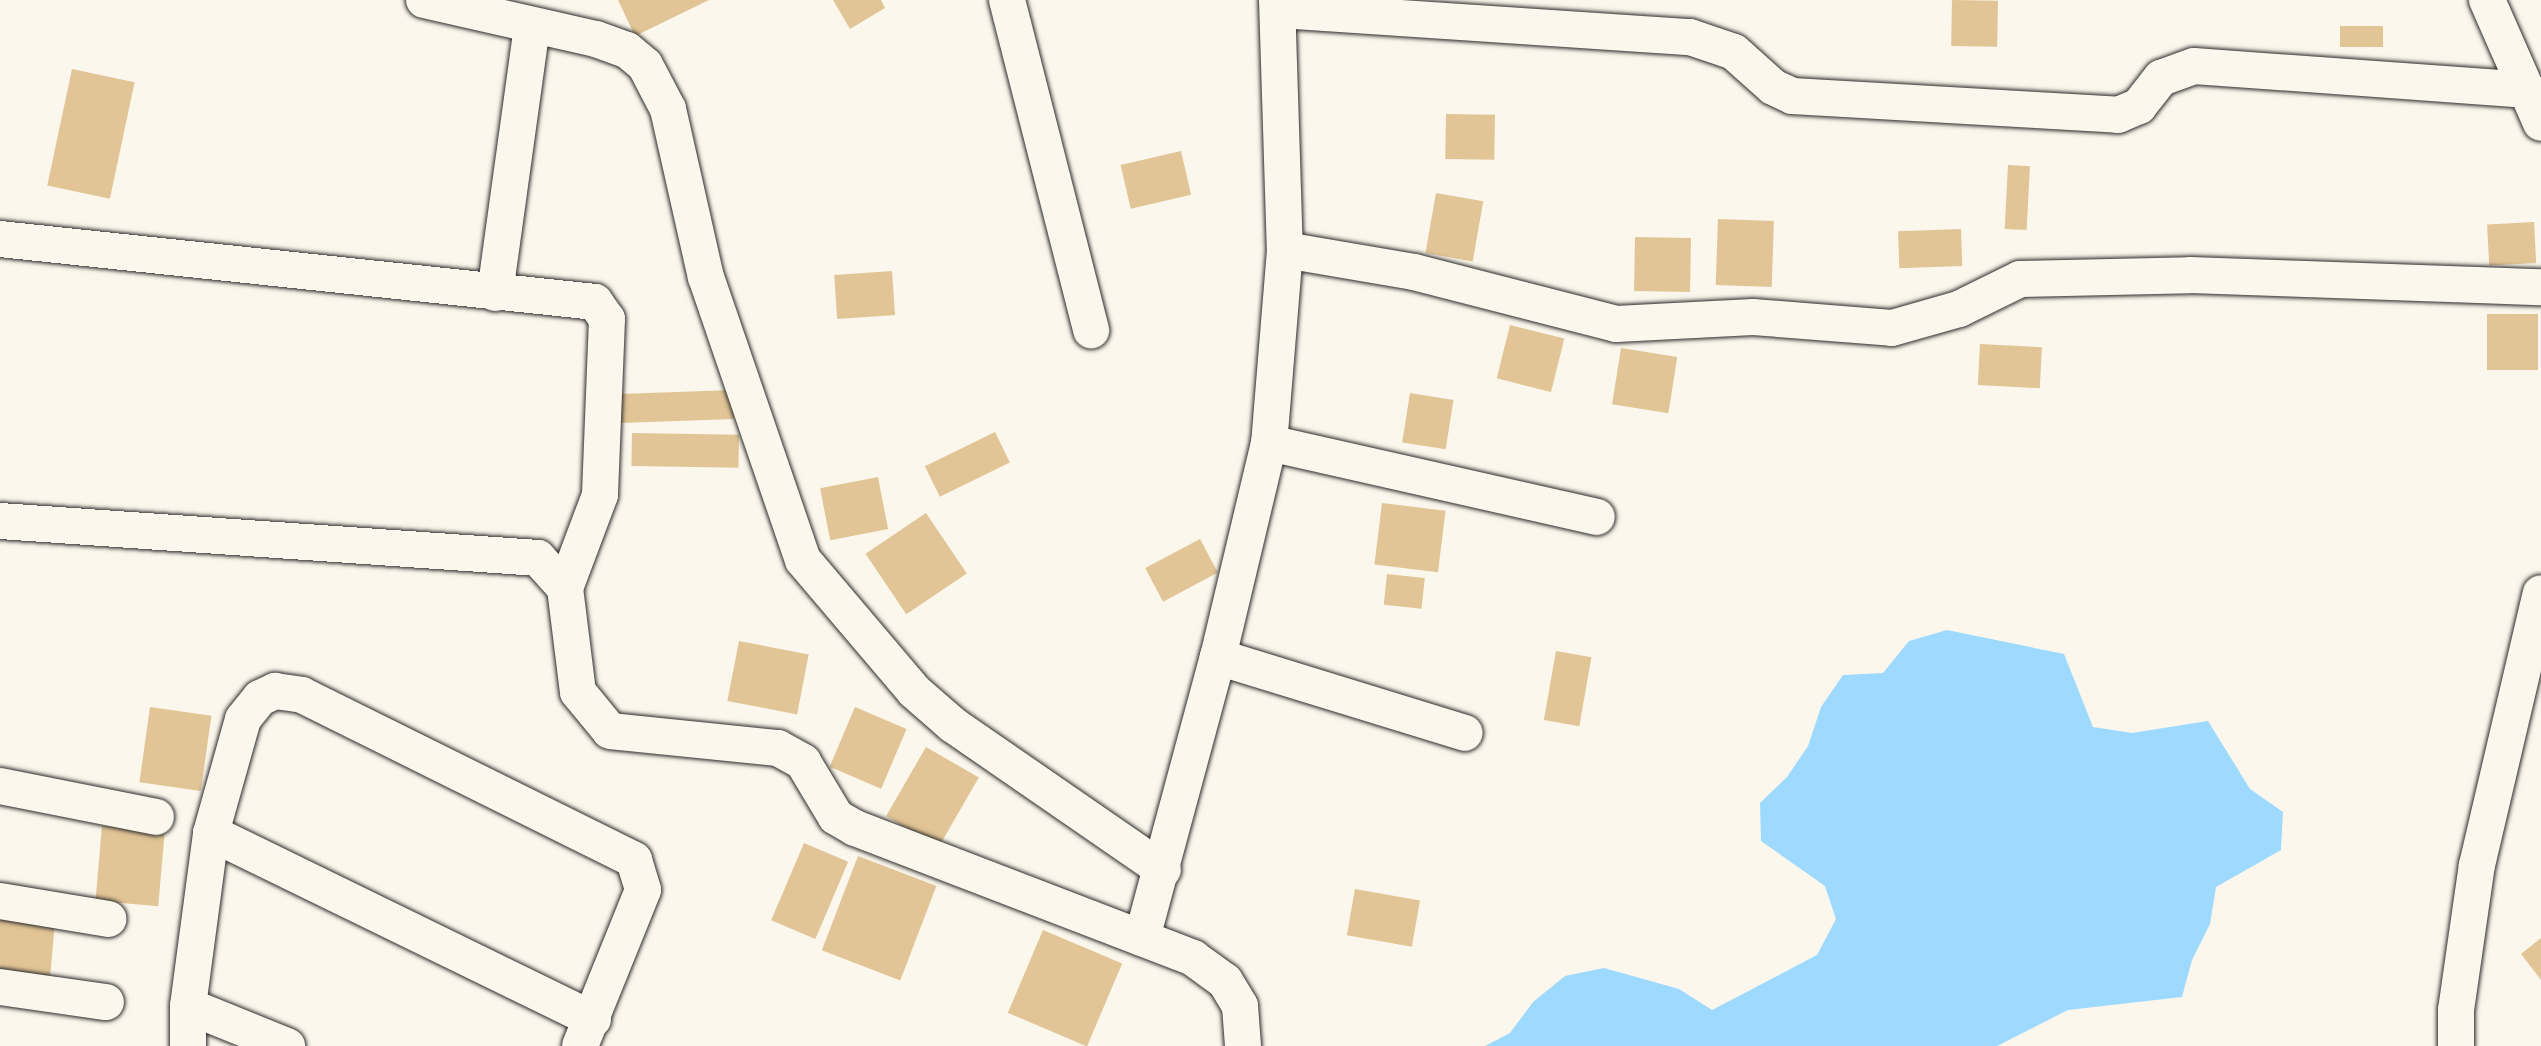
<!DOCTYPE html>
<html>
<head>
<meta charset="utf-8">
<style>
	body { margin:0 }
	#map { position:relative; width:2541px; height:1046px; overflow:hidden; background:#fbf7ec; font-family:"Balsamiq Sans",sans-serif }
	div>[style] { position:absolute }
	.water>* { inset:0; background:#9edaff }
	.building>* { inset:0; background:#e2c596; transform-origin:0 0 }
	.roads { filter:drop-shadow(0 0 2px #2b2b2b) drop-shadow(0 0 2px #2b2b2b) }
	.minor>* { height:36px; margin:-18px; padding:0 18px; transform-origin:18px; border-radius:18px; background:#fbf7ec }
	span { translate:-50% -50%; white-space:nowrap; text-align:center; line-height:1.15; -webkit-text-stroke:6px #fbf7ec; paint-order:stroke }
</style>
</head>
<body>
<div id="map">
	<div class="water">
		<i style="clip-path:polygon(1947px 630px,2064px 654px,2093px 727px,2132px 733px,2208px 721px,2250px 789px,2283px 812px,2281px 850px,2216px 887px,2210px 924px,2192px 960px,2182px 997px,2068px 1010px,1997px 1046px,1485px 1046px,1510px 1033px,1533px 1002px,1565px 976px,1604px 968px,1679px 989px,1712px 1010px,1817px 955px,1836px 919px,1825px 886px,1761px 841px,1760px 803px,1787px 777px,1808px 746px,1821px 707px,1843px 675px,1883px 673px,1909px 641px)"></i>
	</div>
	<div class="building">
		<i style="clip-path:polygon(618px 0,709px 0,635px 36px)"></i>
		<i style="clip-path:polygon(833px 0,881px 0,885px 8px,850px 29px)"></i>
		<i style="left:1952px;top:0;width:46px;height:46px;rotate:1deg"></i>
		<i style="left:2340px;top:26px;width:43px;height:21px"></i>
		<i style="left:72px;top:69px;width:64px;height:119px;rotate:12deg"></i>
		<i style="left:1446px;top:114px;width:49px;height:45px;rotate:1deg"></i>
		<i style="left:1181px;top:151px;width:45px;height:62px;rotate:77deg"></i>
		<i style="left:2008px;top:165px;width:22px;height:64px;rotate:3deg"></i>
		<i style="left:1436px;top:193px;width:48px;height:61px;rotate:10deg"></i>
		<i style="left:1718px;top:219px;width:56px;height:66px;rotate:2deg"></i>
		<i style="left:2534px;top:222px;width:41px;height:47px;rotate:87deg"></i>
		<i style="left:1961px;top:229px;width:37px;height:63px;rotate:88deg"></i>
		<i style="left:1635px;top:237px;width:56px;height:54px;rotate:1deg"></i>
		<i style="left:892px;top:271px;width:44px;height:58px;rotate:86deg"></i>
		<i style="left:2487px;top:314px;width:51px;height:56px"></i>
		<i style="left:1510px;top:325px;width:56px;height:55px;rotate:14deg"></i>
		<i style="left:1980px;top:344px;width:62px;height:41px;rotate:3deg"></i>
		<i style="left:1621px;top:348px;width:57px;height:57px;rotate:9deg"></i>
		<i style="left:733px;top:390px;width:29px;height:113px;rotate:88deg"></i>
		<i style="left:1410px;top:393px;width:44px;height:50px;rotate:9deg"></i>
		<i style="left:995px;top:432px;width:34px;height:78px;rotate:64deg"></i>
		<i style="left:632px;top:433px;width:107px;height:33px;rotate:1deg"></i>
		<i style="left:878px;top:477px;width:53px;height:59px;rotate:79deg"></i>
		<i style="left:1382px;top:503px;width:64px;height:62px;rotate:7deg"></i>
		<i style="left:926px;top:513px;width:73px;height:73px;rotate:56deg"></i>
		<i style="left:1200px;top:539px;width:38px;height:62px;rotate:62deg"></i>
		<i style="left:1387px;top:574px;width:38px;height:31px;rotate:6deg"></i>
		<i style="left:739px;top:641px;width:71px;height:61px;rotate:11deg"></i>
		<i style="left:1556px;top:651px;width:36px;height:70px;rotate:10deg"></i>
		<i style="left:150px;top:707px;width:62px;height:76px;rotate:8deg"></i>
		<i style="left:855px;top:707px;width:56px;height:65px;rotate:23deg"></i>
		<i style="left:926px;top:747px;width:61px;height:80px;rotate:30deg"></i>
		<i style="left:102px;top:826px;width:63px;height:75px;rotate:5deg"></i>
		<i style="left:804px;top:843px;width:48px;height:84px;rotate:23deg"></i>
		<i style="left:858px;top:856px;width:84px;height:101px;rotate:21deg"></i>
		<i style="left:1355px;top:889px;width:66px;height:47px;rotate:10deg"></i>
		<i style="left:0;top:919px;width:55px;height:53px;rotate:5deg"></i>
		<i style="left:1043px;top:930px;width:86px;height:90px;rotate:23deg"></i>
		<i style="clip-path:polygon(2541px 938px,2541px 980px,2521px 954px)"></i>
	</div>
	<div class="roads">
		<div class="minor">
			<i style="left:424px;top:0;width:176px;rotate:12.8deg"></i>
			<i style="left:596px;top:39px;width:33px;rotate:20deg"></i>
			<i style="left:627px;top:50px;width:23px;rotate:40deg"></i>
			<i style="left:645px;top:65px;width:50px;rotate:62.4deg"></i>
			<i style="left:668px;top:109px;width:172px;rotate:77.3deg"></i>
			<i style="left:706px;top:277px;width:299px;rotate:71.1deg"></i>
			<i style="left:803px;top:560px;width:172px;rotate:49.7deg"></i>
			<i style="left:914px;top:691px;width:52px;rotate:41.1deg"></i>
			<i style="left:953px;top:725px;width:255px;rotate:34.6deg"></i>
			<i style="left:1007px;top:0;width:341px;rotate:75.7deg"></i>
			<i style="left:1277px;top:0;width:250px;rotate:88.2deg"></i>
			<i style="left:1285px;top:250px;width:194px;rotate:94.7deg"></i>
			<i style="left:1269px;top:443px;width:220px;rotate:103.4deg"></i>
			<i style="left:1218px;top:657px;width:258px;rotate:17.1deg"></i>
			<i style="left:2487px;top:0;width:134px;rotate:66.3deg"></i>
			<i style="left:1280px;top:10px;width:411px;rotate:3.8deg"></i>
			<i style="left:1690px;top:37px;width:46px;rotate:18.8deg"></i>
			<i style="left:1734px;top:52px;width:52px;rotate:41.9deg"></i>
			<i style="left:1773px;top:87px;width:21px;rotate:25deg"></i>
			<i style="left:1792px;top:96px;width:327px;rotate:3.3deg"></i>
			<i style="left:2118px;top:115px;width:23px;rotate:-23deg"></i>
			<i style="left:2139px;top:106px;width:36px;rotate:-52deg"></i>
			<i style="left:2161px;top:78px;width:35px;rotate:-20deg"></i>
			<i style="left:2194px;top:66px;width:335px;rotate:4.1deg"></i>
			<i style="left:0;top:239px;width:598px;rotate:6.04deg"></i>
			<i style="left:595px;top:302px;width:21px;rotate:55deg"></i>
			<i style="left:607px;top:319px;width:176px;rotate:92.3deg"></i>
			<i style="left:600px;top:495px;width:99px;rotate:110.6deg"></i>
			<i style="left:1285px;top:250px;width:131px;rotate:9.7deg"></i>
			<i style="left:1414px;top:272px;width:209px;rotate:14.4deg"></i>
			<i style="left:1616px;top:324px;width:137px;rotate:-2.9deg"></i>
			<i style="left:1753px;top:317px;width:139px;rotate:4.5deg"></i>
			<i style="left:1892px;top:328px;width:70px;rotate:-15.8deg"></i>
			<i style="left:1959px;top:309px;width:68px;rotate:-26.2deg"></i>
			<i style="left:2020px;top:279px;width:170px;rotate:-1.3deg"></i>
			<i style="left:2190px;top:275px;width:351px;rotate:2deg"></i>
			<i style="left:495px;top:293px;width:270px;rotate:-82.1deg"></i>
			<i style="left:1269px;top:443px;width:336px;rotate:12.7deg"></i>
			<i style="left:0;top:521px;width:539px;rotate:3.93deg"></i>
			<i style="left:538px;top:558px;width:40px;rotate:48deg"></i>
			<i style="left:565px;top:588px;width:105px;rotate:82.9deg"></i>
			<i style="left:578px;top:692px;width:50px;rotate:50.6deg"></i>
			<i style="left:610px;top:731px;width:169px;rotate:5.8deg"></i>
			<i style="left:778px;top:748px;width:29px;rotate:29deg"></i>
			<i style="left:803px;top:762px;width:64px;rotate:59deg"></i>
			<i style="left:836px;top:817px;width:22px;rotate:30deg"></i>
			<i style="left:855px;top:828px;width:362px;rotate:21deg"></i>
			<i style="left:1193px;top:958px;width:39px;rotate:36deg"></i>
			<i style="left:1225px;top:981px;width:29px;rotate:59deg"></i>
			<i style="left:1240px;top:1006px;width:40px;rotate:85.7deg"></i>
			<i style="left:0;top:786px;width:159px;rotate:11.2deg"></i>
			<i style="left:211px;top:833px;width:425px;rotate:26deg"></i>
			<i style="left:0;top:901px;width:110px;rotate:9.4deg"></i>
			<i style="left:1142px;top:938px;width:291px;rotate:-74.9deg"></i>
			<i style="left:0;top:987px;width:107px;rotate:8.1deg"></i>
			<i style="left:188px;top:1006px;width:107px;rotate:22deg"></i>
			<i style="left:188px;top:1046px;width:40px;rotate:-90deg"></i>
			<i style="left:188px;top:1006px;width:175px;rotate:-82.4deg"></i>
			<i style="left:211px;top:833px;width:118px;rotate:-74.3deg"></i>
			<i style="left:243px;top:719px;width:27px;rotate:-51deg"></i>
			<i style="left:260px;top:698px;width:17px;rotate:-25deg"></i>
			<i style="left:275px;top:691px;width:27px;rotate:8deg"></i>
			<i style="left:302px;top:695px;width:371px;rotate:26.4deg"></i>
			<i style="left:634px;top:860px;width:31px;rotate:73deg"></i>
			<i style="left:643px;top:890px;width:168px;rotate:112deg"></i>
			<i style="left:2456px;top:1046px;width:36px;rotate:-90deg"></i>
			<i style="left:2456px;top:1010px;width:147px;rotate:-81.8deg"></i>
			<i style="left:2477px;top:865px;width:279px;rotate:-76.8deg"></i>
		</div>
	</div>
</div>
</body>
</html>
